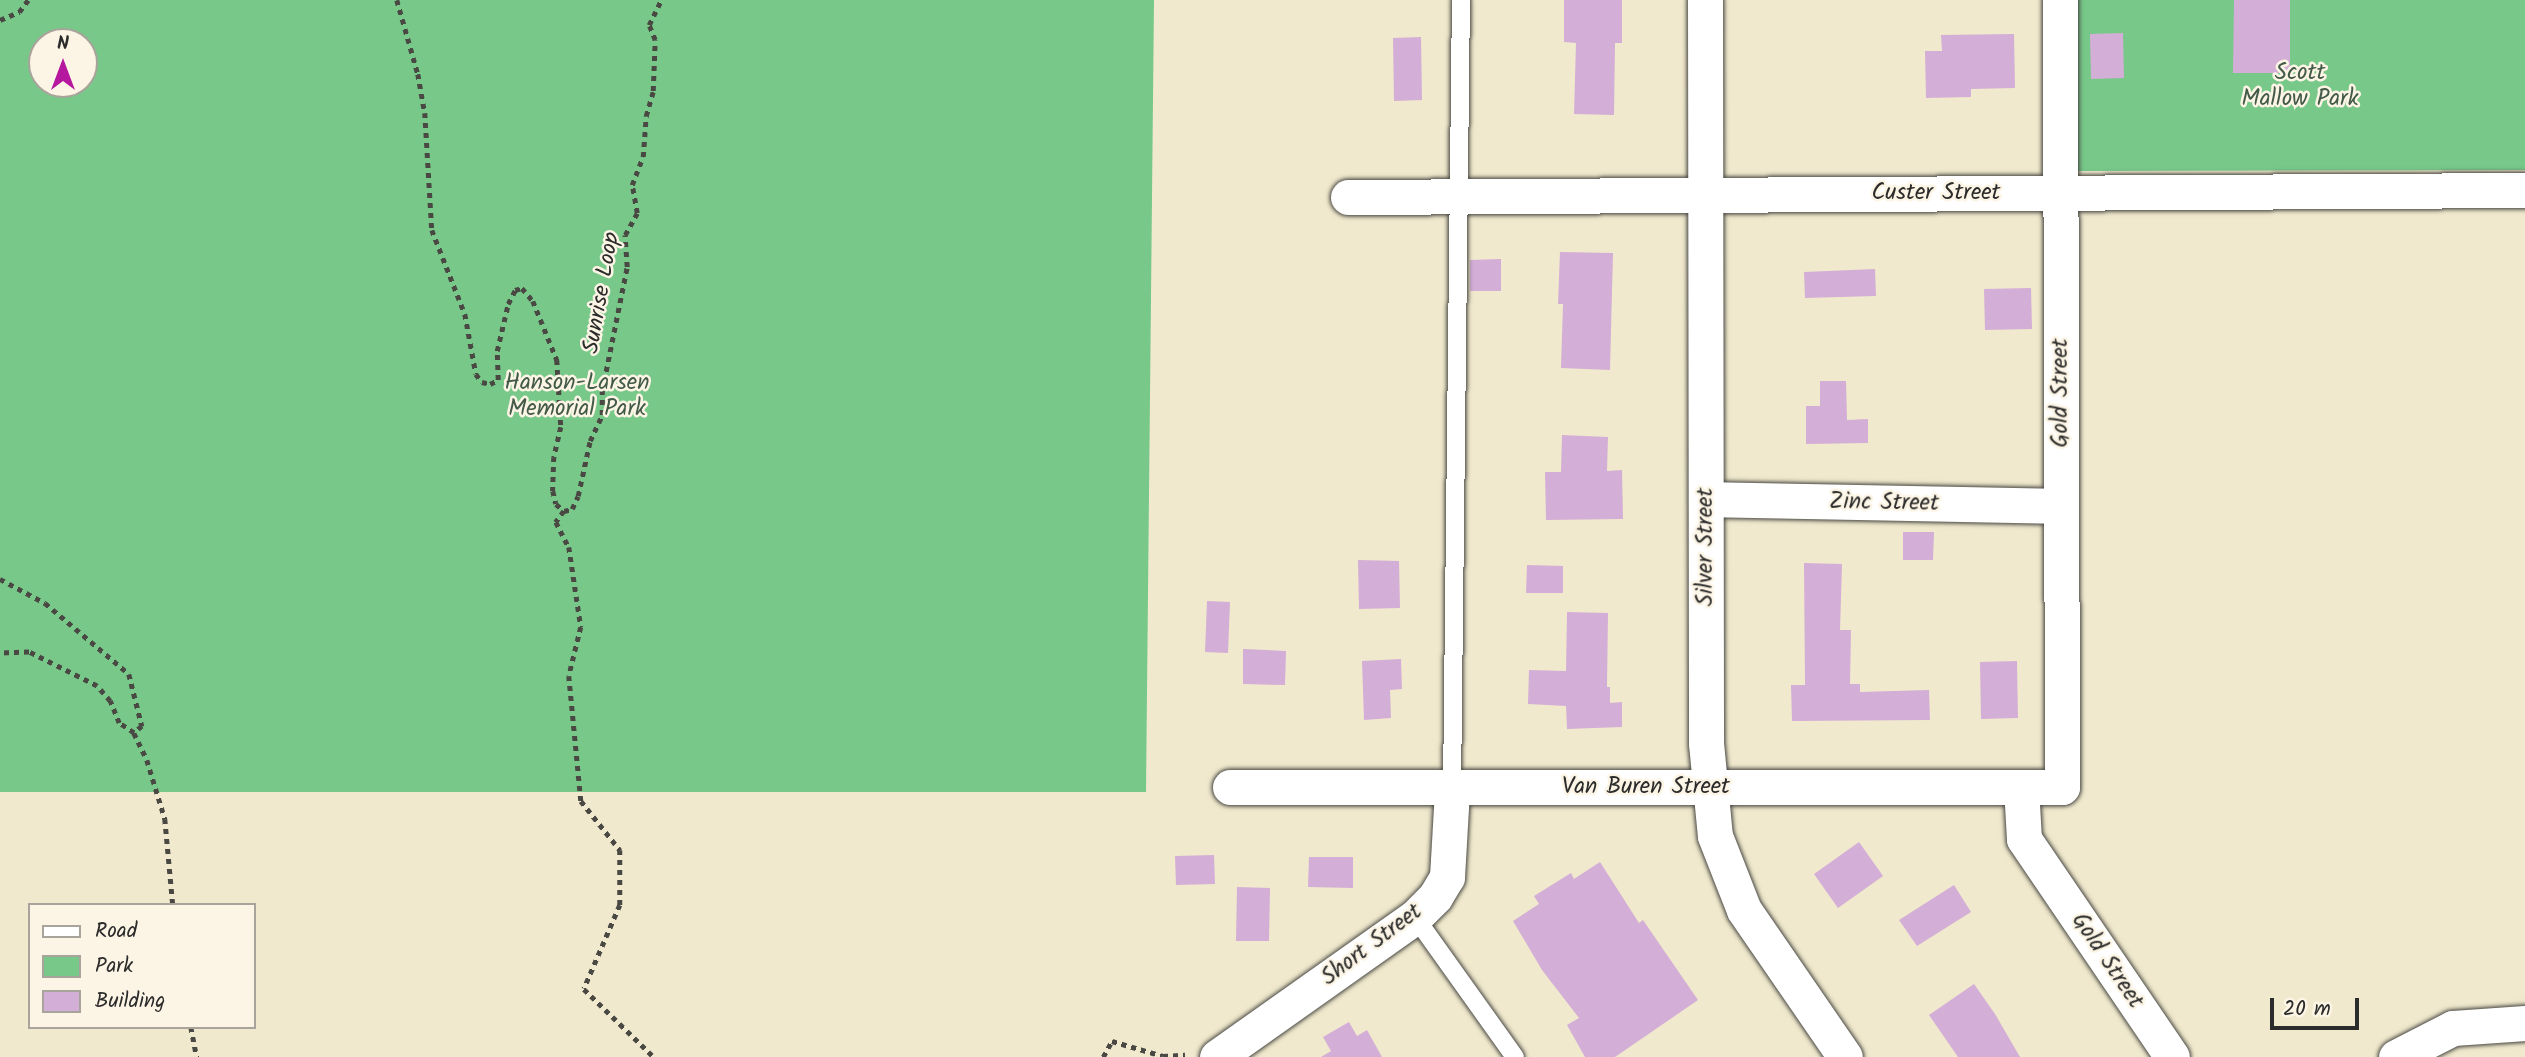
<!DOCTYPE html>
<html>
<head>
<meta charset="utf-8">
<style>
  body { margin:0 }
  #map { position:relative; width:2525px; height:1057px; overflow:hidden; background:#f0e9cd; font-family:Kalam,sans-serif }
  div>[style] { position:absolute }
  .green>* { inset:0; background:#77c889 }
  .building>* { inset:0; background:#d3aed6 }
  .path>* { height:4.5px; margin-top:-2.25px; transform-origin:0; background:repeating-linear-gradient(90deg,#494843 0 5px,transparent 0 10px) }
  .roads { filter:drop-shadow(0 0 2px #494843) drop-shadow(0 0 2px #494843) }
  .lane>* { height:18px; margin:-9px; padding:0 9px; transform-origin:9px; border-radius:9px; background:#fff }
  .street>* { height:35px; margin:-17.5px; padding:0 17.5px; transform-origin:17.5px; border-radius:17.5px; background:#fff }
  span { translate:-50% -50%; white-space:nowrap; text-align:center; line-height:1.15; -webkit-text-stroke:5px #fcf5e5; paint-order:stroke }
  .park-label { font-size:23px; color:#425a47 }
  .street-label { font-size:23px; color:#2b2b2b }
  .legend { position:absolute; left:28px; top:903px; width:228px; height:126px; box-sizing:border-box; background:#fcf5e5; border:2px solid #a8a49b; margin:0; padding:9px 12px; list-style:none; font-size:21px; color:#2b2b2b }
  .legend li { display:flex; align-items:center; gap:14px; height:35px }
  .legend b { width:35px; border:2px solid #a8a49b }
  .north { position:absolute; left:28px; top:28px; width:70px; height:70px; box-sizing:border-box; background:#fcf5e5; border:2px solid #a8a49b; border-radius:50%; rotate:0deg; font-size:19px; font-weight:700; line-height:28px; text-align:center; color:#2b2b2b }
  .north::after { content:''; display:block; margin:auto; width:24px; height:32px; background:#b5179e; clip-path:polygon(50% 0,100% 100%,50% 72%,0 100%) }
  .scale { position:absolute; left:2270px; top:998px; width:89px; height:32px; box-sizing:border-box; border:4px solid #2b2b2b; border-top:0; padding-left:9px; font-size:21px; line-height:24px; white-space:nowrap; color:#2b2b2b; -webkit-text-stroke:5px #fcf5e5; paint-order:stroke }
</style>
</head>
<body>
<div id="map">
  <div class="green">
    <div style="clip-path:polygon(evenodd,0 0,1154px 0,1146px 792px,0 792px,0 0,84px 42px,84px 84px,42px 84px,42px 42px,84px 42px)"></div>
    <div style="clip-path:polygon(2074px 0,2525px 0,2525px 170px,2075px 171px)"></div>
  </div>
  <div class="building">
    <div style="clip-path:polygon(1564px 0,1622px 0,1622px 43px,1615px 43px,1614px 115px,1574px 114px,1576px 43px,1564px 42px)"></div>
    <div style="clip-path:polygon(2234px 0,2290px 0,2290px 73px,2233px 73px)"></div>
    <div style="clip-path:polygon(2123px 33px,2124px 78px,2091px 79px,2090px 34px)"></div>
    <div style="clip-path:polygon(2014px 34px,2015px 88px,1971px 89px,1971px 97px,1926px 98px,1925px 51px,1942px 51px,1941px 35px)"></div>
    <div style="clip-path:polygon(1421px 37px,1422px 100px,1394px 101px,1393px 38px)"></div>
    <div style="clip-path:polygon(1560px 252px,1613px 253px,1610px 370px,1561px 368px,1563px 304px,1558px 304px)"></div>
    <div style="clip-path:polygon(1501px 259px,1501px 291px,1470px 291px,1470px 260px)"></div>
    <div style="clip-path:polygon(1875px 269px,1876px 296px,1805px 298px,1804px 272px)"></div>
    <div style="clip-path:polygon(2031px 288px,2032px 329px,1985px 330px,1984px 289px)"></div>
    <div style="clip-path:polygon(1820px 381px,1846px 381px,1847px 420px,1868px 419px,1868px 443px,1806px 444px,1806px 406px,1820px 406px)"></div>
    <div style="clip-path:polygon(1562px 435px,1608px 437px,1607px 471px,1622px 470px,1623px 519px,1546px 520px,1545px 472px,1561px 472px)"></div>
    <div style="clip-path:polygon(1903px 532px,1934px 532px,1933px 560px,1903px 560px)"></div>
    <div style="clip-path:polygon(1358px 560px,1399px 561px,1400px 608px,1359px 609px)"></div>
    <div style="clip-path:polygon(1804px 563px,1842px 564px,1840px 630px,1851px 630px,1850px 684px,1860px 684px,1860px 692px,1929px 690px,1930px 720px,1792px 721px,1791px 685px,1805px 685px)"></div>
    <div style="clip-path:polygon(1527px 565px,1563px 566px,1563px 593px,1526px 593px)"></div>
    <div style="clip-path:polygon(1207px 601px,1230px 602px,1228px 653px,1205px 652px)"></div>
    <div style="clip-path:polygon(1567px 612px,1608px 613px,1607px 687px,1610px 687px,1610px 703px,1622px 702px,1622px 727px,1567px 729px,1566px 706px,1528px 704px,1529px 670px,1566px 671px)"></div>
    <div style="clip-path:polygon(1243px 649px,1286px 651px,1285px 685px,1243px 684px)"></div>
    <div style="clip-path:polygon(1401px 659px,1402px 689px,1390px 690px,1391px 718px,1364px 720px,1362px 661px)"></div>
    <div style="clip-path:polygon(2017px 661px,2018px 718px,1981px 719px,1980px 662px)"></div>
    <div style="clip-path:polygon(1859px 842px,1883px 876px,1838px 908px,1814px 874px)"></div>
    <div style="clip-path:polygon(1214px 855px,1215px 884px,1176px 885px,1175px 856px)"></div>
    <div style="clip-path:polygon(1309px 857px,1353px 857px,1353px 888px,1308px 887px)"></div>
    <div style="clip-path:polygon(1600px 862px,1639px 923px,1643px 920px,1698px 1000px,1615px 1057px,1585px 1057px,1567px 1025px,1579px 1018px,1542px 970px,1513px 921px,1539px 904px,1534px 896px,1571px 873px,1574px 879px)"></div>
    <div style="clip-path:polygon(1954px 885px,1971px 912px,1917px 946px,1899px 920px)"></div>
    <div style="clip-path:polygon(1237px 887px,1270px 888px,1269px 941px,1236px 941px)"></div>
    <div style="clip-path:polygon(1974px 984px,1995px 1014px,2020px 1057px,1958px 1057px,1929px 1015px)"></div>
    <div style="clip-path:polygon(1349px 1022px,1357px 1036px,1367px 1030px,1382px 1057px,1321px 1057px,1331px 1051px,1323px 1037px)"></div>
  </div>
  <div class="path">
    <div style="left:397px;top:0;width:77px;rotate:74.2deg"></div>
    <div style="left:418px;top:74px;width:40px;rotate:80deg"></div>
    <div style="left:425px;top:113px;width:117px;rotate:86.6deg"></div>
    <div style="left:432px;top:230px;width:90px;rotate:68.6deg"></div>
    <div style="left:465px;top:314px;width:61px;rotate:79.6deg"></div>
    <div style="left:476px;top:374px;width:10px;rotate:53deg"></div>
    <div style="left:482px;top:382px;width:8px;rotate:14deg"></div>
    <div style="left:490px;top:384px;width:9px;rotate:-27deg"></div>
    <div style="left:498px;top:380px;width:29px;rotate:-92deg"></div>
    <div style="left:497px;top:351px;width:48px;rotate:-76.8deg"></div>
    <div style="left:508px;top:304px;width:16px;rotate:-63deg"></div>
    <div style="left:515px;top:290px;width:7px;rotate:-16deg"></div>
    <div style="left:522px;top:288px;width:17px;rotate:50deg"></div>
    <div style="left:533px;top:301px;width:64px;rotate:67.9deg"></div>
    <div style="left:557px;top:360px;width:67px;rotate:86.6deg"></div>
    <div style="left:561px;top:427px;width:31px;rotate:103deg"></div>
    <div style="left:554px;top:457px;width:34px;rotate:92deg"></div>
    <div style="left:553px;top:491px;width:13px;rotate:77deg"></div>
    <div style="left:556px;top:504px;width:11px;rotate:41deg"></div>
    <div style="left:564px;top:511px;width:8px;rotate:-14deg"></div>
    <div style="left:572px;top:509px;width:14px;rotate:-65deg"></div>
    <div style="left:578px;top:496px;width:56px;rotate:-77.7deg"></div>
    <div style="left:590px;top:441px;width:29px;rotate:-65deg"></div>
    <div style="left:602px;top:415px;width:24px;rotate:-90deg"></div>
    <div style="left:602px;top:391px;width:126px;rotate:-78.6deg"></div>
    <div style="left:627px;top:267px;width:32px;rotate:-94deg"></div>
    <div style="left:625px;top:235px;width:25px;rotate:-61deg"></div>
    <div style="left:637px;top:213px;width:28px;rotate:-100deg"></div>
    <div style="left:632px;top:185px;width:30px;rotate:-69deg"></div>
    <div style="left:643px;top:157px;width:41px;rotate:-85.8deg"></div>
    <div style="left:646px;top:116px;width:26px;rotate:-74deg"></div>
    <div style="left:653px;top:91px;width:51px;rotate:-87.8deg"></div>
    <div style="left:655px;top:40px;width:16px;rotate:-112deg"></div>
    <div style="left:649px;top:25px;width:28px;rotate:-64deg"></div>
    <div style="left:0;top:20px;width:21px;rotate:-23deg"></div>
    <div style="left:19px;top:12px;width:15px;rotate:-53deg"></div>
    <div style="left:564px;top:511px;width:14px;rotate:126deg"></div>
    <div style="left:556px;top:522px;width:28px;rotate:63deg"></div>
    <div style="left:569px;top:547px;width:81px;rotate:81.5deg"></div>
    <div style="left:581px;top:627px;width:50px;rotate:103.8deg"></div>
    <div style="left:569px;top:676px;width:126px;rotate:84.5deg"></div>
    <div style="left:581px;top:801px;width:63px;rotate:51.5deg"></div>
    <div style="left:620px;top:850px;width:55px;rotate:90deg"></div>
    <div style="left:620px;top:905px;width:91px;rotate:113.2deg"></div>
    <div style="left:584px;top:989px;width:98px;rotate:44.2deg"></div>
    <div style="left:0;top:579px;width:51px;rotate:28.1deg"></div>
    <div style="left:45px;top:603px;width:110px;rotate:40.2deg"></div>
    <div style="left:129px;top:674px;width:54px;rotate:76deg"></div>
    <div style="left:142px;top:726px;width:11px;rotate:139deg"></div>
    <div style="left:134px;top:733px;width:18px;rotate:-146deg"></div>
    <div style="left:119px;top:723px;width:24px;rotate:-112deg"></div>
    <div style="left:110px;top:701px;width:20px;rotate:-131deg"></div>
    <div style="left:97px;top:686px;width:76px;rotate:-153.4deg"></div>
    <div style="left:29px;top:652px;width:29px;rotate:178deg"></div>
    <div style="left:134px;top:733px;width:30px;rotate:64deg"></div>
    <div style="left:147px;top:760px;width:62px;rotate:73deg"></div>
    <div style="left:165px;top:819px;width:86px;rotate:84.7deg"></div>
    <div style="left:191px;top:1027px;width:31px;rotate:79deg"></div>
    <div style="left:1103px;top:1057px;width:18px;rotate:-61deg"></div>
    <div style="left:1112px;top:1041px;width:53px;rotate:16.4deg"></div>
    <div style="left:1163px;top:1056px;width:22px;rotate:-3deg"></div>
  </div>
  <div class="roads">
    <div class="lane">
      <div style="left:1452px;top:789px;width:789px;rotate:-89.35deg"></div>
      <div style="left:1415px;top:917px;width:172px;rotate:54.5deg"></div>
    </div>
    <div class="street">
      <div style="left:1705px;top:0;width:743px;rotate:89.92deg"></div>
      <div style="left:1706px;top:743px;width:93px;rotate:84.5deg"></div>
      <div style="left:1715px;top:836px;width:79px;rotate:68.6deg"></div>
      <div style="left:1744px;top:910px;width:178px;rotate:55.5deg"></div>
      <div style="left:1348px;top:197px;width:1177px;rotate:-0.34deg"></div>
      <div style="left:1706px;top:499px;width:355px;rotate:1.1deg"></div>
      <div style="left:1230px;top:787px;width:832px"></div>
      <div style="left:2062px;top:787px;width:787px;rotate:-90.15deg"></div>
      <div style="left:2021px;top:787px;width:52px;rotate:86.7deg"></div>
      <div style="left:2024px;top:839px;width:263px;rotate:55.8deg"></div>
      <div style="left:1217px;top:1057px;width:242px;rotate:-35.3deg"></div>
      <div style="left:1415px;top:917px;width:28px;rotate:-45deg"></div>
      <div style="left:1435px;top:897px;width:23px;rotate:-59deg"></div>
      <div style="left:1447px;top:877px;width:88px;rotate:-86.7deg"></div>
      <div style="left:2396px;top:1057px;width:64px;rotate:-27deg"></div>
      <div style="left:2453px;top:1028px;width:72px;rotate:-4deg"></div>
    </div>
  </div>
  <div class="park-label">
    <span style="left:2300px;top:86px">Scott<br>Mallow Park</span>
    <span style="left:577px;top:396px">Hanson-Larsen<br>Memorial Park</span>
  </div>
  <div class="street-label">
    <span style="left:1936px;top:193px">Custer Street</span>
    <span style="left:602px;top:293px;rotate:-80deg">Sunrise Loop</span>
    <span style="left:2061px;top:393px;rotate:-90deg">Gold Street</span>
    <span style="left:1884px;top:503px;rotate:1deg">Zinc Street</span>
    <span style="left:1706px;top:547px;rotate:-90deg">Silver Street</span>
    <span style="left:1646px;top:787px">Van Buren Street</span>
    <span style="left:1372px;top:945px;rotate:-37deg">Short Street</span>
    <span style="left:2107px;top:961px;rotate:56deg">Gold Street</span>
  </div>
  <ul class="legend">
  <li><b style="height:9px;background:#fff"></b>Road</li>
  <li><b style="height:19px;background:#77c889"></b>Park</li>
  <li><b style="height:19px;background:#d3aed6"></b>Building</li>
  </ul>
  <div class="north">N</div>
  <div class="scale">20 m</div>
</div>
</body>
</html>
